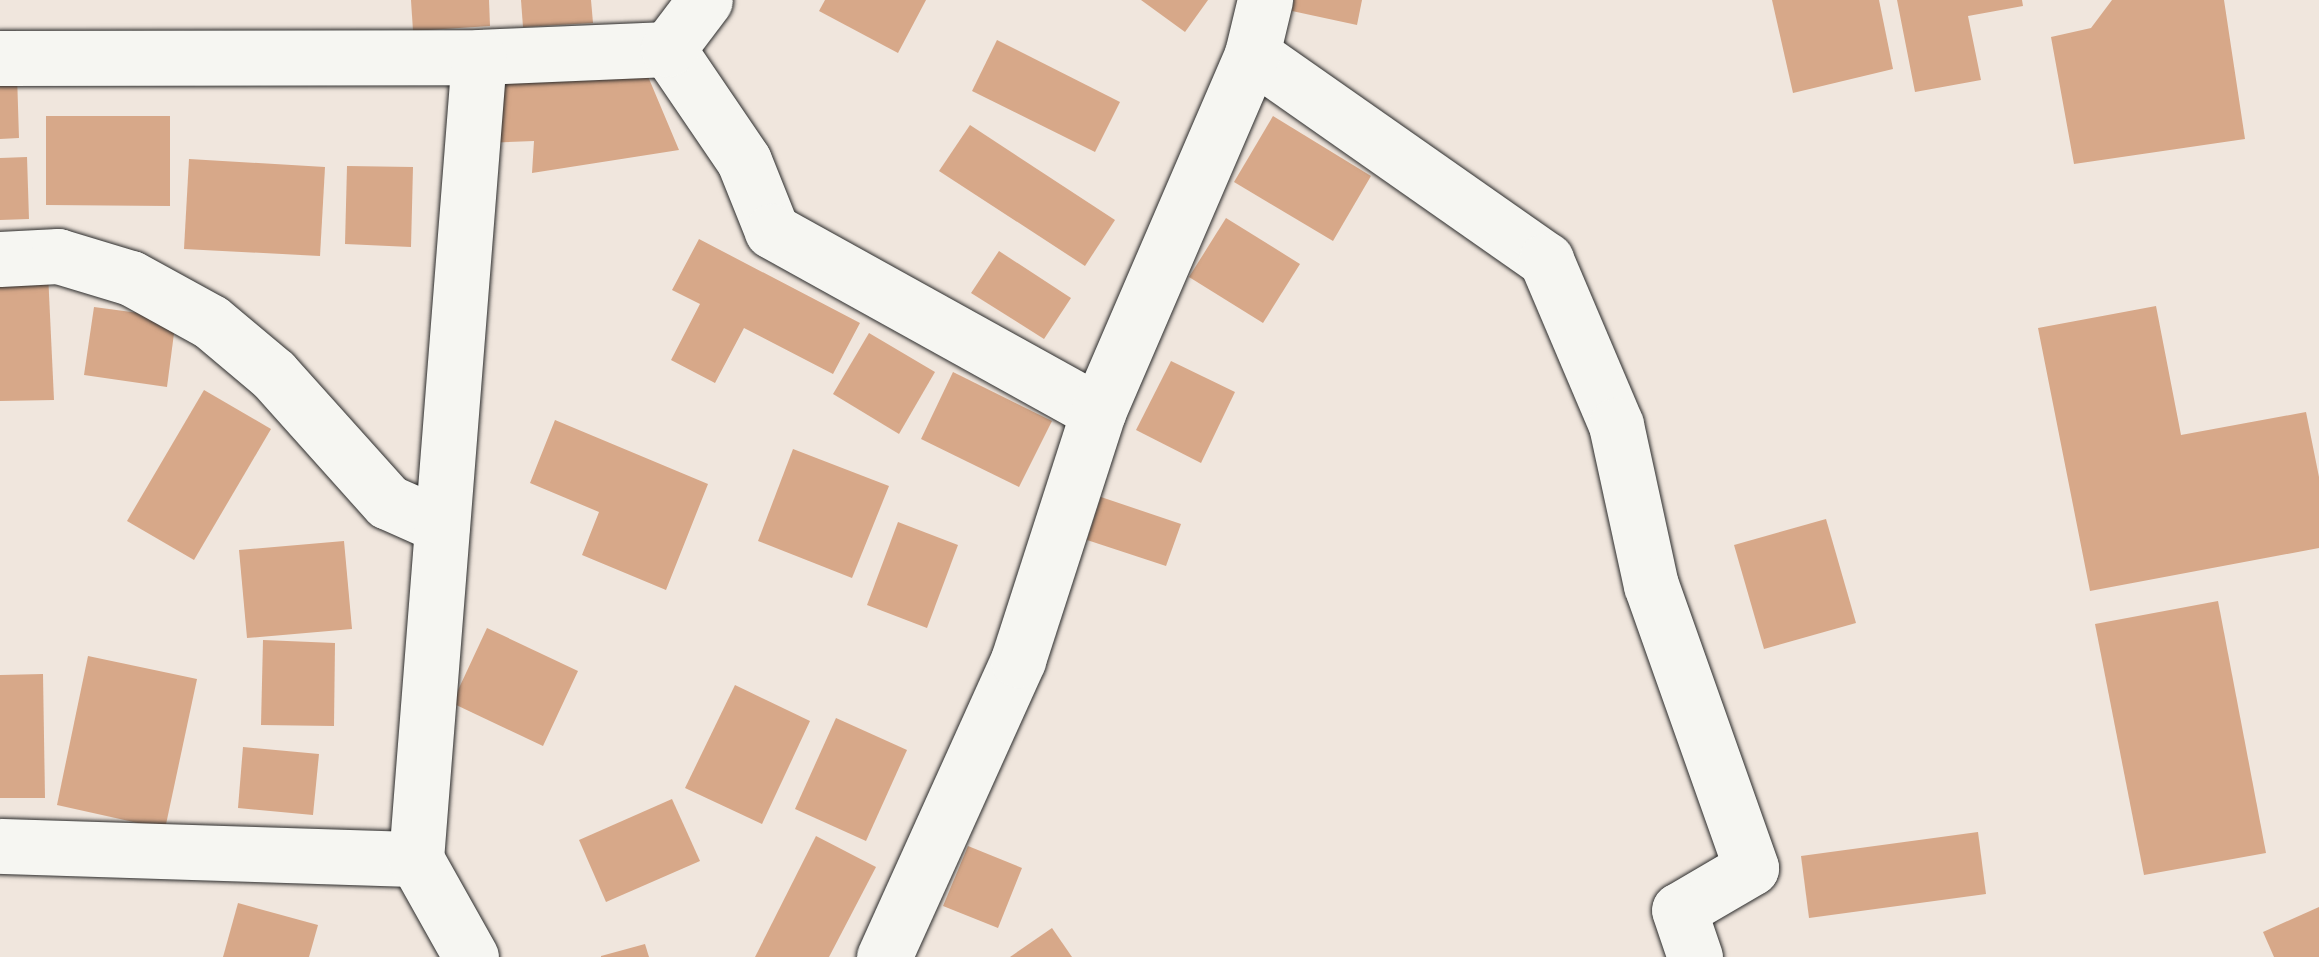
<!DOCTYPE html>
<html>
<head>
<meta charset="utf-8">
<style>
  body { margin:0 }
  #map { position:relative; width:2319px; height:957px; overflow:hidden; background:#f0e6dd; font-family:Mali,sans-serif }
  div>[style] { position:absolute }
  .building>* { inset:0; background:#d7a889 }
  .roads { filter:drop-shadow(0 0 2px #2b2b2b) drop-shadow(0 0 2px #2b2b2b) }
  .street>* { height:55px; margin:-27.5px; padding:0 27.5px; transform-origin:27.5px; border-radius:27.5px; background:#f6f6f2 }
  span { translate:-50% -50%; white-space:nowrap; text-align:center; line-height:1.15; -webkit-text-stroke:9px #f6f6f2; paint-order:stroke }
</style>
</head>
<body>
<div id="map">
  <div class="building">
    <div style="clip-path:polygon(411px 0,489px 0,490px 26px,413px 31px)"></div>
    <div style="clip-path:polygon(521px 0,591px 0,593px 23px,523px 27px)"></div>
    <div style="clip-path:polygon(825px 0,926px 0,898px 53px,819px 11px)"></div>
    <div style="clip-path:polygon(1141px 0,1208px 0,1185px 32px)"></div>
    <div style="clip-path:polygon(1294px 0,1362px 0,1357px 25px,1292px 11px)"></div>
    <div style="clip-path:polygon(1772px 0,1879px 0,1893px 69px,1793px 93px)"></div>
    <div style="clip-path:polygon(1897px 0,2022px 0,2023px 6px,1968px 16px,1981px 80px,1915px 92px)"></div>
    <div style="clip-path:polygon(2112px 0,2224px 0,2245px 139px,2074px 164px,2051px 37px,2091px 28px)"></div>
    <div style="clip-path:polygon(997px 40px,1120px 102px,1095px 152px,972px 91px)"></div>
    <div style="clip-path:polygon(647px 74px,679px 150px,532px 173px,534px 141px,482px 143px,490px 85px,508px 77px)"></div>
    <div style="clip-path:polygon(17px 75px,19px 138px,0 139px,0 76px)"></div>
    <div style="clip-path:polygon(46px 116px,170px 116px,170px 206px,46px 205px)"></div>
    <div style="clip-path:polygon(1273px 116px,1371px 176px,1333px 241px,1234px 182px)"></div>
    <div style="clip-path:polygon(970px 125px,1115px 220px,1085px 266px,939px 171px)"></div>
    <div style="clip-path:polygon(27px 157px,29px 219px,0 220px,0 158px)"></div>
    <div style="clip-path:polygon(189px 159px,325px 167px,320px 256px,184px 249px)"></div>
    <div style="clip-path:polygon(347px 166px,413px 167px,411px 247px,345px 244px)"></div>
    <div style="clip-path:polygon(1226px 218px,1300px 264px,1263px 323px,1189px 277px)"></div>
    <div style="clip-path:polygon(699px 239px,860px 323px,833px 374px,744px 328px,715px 383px,671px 360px,700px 304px,672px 290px)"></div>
    <div style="clip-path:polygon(999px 251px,1071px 298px,1044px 339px,971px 293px)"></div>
    <div style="clip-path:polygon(48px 273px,54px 400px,0 401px,0 275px)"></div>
    <div style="clip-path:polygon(2156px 306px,2181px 435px,2306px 412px,2319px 477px,2319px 548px,2090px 591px,2038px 328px)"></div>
    <div style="clip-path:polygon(94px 307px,176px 318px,167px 387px,84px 375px)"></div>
    <div style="clip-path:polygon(869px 333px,935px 372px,899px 434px,833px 394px)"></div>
    <div style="clip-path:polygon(1171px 361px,1235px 392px,1201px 463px,1136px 430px)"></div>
    <div style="clip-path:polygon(953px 372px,1052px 421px,1019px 487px,921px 439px)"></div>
    <div style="clip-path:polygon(204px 390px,271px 429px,194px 560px,127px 521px)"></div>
    <div style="clip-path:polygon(555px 420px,708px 484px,666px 590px,582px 555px,599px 512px,530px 483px)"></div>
    <div style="clip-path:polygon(793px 449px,889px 486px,852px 578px,758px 541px)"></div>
    <div style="clip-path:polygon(1101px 497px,1181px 524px,1166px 566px,1087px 540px)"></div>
    <div style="clip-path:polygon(1826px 519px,1856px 623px,1764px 649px,1734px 545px)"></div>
    <div style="clip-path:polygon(898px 522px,958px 545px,927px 628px,867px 605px)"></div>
    <div style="clip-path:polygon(344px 541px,352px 629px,247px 638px,239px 550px)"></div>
    <div style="clip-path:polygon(2218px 601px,2266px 853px,2144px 875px,2095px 624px)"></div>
    <div style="clip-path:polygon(487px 628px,578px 671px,543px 746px,452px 703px)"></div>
    <div style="clip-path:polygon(263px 640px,335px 643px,334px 726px,261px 725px)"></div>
    <div style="clip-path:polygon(88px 656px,197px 679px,165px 829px,57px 805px)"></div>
    <div style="clip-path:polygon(43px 674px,45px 798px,0 798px,0 675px)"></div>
    <div style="clip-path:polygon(735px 685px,810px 721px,762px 824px,685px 788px)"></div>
    <div style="clip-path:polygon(836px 718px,907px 750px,866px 841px,795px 809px)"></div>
    <div style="clip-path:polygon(243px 747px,319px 754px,313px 815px,238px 808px)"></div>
    <div style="clip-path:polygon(672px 799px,700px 861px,606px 902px,579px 840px)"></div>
    <div style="clip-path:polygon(1978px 832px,1986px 894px,1809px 918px,1801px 856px)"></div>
    <div style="clip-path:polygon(816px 836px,876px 867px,829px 957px,755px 957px)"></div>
    <div style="clip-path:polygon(968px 846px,1022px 868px,998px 928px,943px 906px)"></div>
    <div style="clip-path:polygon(238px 903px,318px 925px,309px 957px,223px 957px)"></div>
    <div style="clip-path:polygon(2319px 907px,2319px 957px,2274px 957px,2263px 932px)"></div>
    <div style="clip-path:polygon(1052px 928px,1072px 957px,1010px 957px)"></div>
    <div style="clip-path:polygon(645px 944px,649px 957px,601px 957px,601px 956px)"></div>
  </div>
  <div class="roads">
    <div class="street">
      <div style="left:668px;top:49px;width:135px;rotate:55.8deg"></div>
      <div style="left:744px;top:161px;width:75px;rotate:68.2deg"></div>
      <div style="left:772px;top:231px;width:373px;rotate:29deg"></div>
      <div style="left:1252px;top:54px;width:359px;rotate:35deg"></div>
      <div style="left:1546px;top:260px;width:179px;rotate:67deg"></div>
      <div style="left:1616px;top:425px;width:164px;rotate:77.7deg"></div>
      <div style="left:1651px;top:585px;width:300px;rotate:70.5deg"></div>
      <div style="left:1751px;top:868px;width:83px;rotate:149.7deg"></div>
      <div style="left:1679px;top:910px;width:50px;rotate:71.2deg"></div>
      <div style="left:0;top:58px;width:479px;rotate:-0.1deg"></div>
      <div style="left:479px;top:57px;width:189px;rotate:-2.4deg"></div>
      <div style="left:668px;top:49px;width:61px;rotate:-52.9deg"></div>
      <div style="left:0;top:259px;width:58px;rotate:-3deg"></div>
      <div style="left:58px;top:256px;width:76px;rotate:16.8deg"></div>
      <div style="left:131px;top:278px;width:91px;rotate:28.8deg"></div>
      <div style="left:211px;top:322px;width:81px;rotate:40deg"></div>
      <div style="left:273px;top:374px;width:172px;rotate:48.1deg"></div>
      <div style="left:388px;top:502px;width:59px;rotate:24deg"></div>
      <div style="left:0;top:846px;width:416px;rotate:1.8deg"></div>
      <div style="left:471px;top:957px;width:112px;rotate:-119.3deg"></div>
      <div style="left:416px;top:859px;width:804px;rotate:-85.51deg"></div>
      <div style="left:884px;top:957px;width:326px;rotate:-65.7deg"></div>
      <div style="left:1018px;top:660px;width:261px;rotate:-72.1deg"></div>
      <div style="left:1098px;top:412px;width:390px;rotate:-66.7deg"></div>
      <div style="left:1252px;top:54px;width:56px;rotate:-76.5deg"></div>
    </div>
  </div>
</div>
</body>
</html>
